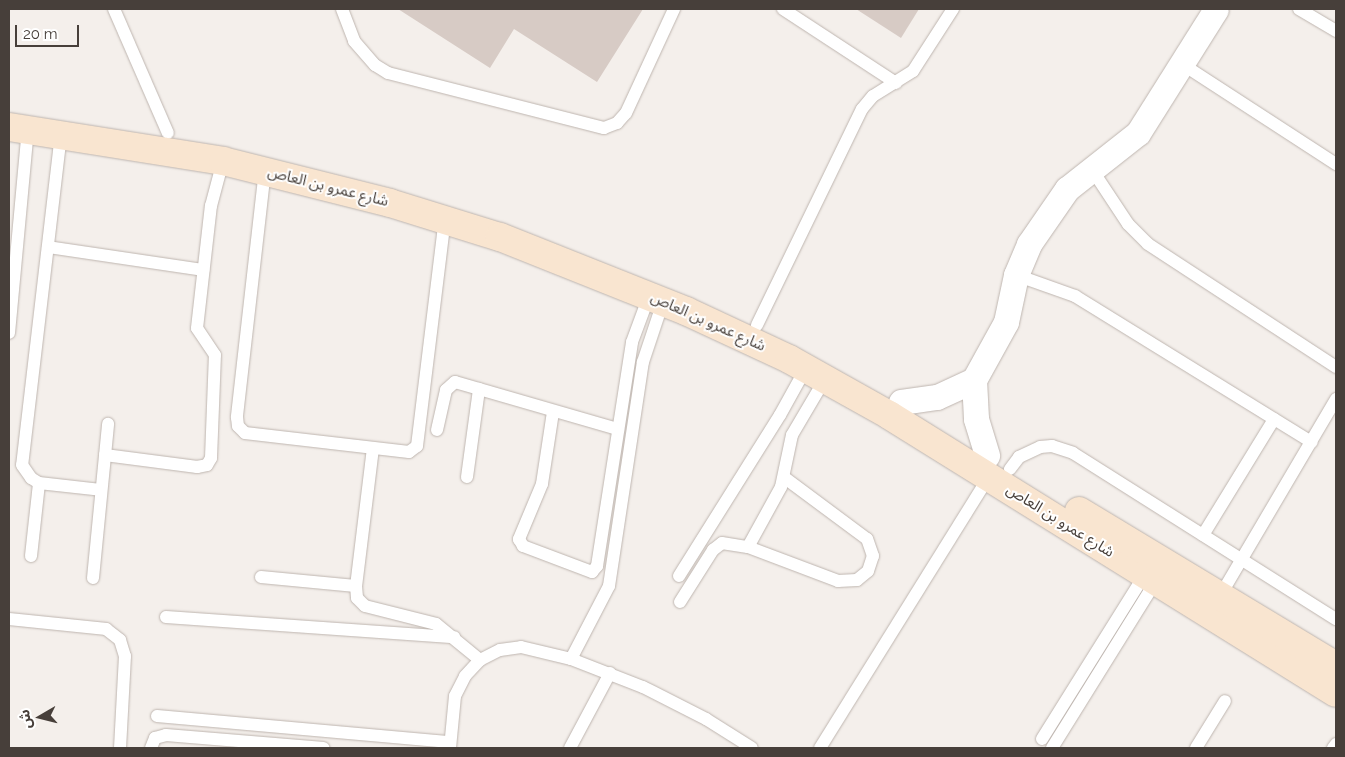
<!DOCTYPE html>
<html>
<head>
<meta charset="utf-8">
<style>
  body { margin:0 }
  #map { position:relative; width:1345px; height:757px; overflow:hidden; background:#f4efeb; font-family:Raleway,"Noto Sans Arabic",sans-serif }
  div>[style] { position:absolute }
  .building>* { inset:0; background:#d7cbc5 }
  .roads { filter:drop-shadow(0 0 1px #beb5af) drop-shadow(0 0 1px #beb5af) }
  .lane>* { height:12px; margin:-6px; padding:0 6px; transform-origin:6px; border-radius:6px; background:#fff }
  .street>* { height:25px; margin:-12.5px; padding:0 12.5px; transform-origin:12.5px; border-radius:12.5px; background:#fff }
  .secondary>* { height:28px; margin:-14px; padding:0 14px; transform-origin:14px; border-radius:14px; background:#f9e5d0 }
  span { translate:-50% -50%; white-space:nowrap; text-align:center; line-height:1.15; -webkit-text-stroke:4px #fff; paint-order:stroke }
  .street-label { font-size:15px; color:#473f3a }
  .frame { position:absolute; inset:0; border:10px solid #473f3a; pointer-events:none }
  .north { position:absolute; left:15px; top:692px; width:50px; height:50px; -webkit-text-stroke:4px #fff; paint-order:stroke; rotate:262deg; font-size:14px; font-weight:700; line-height:20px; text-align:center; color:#473f3a }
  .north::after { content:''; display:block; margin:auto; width:18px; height:22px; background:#473f3a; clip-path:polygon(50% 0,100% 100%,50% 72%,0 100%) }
  .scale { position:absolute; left:15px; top:25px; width:64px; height:22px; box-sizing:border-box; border:2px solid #473f3a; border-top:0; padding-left:6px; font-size:15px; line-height:18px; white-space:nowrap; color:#473f3a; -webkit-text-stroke:4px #fff; paint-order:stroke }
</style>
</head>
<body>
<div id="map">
  <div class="building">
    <div style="clip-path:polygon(398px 9px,643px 9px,597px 82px,514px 29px,490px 68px)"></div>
    <div style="clip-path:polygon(856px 9px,919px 9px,901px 38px)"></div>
  </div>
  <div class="roads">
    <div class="lane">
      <div style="left:114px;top:9px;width:135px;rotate:66.5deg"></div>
      <div style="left:342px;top:9px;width:34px;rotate:69deg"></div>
      <div style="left:354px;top:41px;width:32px;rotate:49deg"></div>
      <div style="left:375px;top:65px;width:15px;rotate:32deg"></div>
      <div style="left:388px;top:73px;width:223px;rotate:14.3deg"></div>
      <div style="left:604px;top:128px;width:14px;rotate:-21deg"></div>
      <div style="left:617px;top:123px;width:13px;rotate:-48deg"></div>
      <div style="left:626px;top:113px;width:115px;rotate:-65.2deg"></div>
      <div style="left:783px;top:9px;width:135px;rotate:33.2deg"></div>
      <div style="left:1299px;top:9px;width:43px;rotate:30.7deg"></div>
      <div style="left:1182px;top:64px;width:184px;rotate:33deg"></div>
      <div style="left:61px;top:134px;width:333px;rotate:96.7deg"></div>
      <div style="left:22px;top:465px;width:16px;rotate:55deg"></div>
      <div style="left:31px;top:478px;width:9px;rotate:32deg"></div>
      <div style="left:39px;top:483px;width:62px;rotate:6.4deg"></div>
      <div style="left:1091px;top:168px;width:67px;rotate:56.5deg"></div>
      <div style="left:1128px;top:224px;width:28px;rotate:45deg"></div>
      <div style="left:1148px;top:244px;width:225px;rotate:33.2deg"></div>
      <div style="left:265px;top:170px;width:249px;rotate:96.5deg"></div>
      <div style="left:237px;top:417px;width:9px;rotate:84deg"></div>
      <div style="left:238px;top:426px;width:10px;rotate:45deg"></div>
      <div style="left:245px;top:433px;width:165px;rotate:6.6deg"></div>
      <div style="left:409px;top:452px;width:10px;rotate:-37deg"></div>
      <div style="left:417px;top:446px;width:229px;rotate:-83deg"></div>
      <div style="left:48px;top:247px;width:157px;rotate:8.4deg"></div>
      <div style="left:1016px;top:275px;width:63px;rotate:19.6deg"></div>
      <div style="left:1075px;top:296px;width:278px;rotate:31.7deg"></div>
      <div style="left:757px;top:325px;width:240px;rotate:-64.1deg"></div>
      <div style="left:862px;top:109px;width:17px;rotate:-50deg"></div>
      <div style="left:873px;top:96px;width:47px;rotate:-32deg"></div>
      <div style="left:913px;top:71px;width:74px;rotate:-57.2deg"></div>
      <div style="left:9px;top:333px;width:205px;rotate:-84.7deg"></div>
      <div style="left:553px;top:412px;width:73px;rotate:98.7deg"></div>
      <div style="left:542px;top:484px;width:60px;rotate:112.7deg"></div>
      <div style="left:519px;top:539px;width:8px;rotate:60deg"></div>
      <div style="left:523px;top:546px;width:74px;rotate:20.6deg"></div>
      <div style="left:592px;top:572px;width:8px;rotate:-50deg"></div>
      <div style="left:597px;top:566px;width:227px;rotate:-81.1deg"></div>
      <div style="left:632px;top:342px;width:49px;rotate:-69.7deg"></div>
      <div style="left:437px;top:430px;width:41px;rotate:-77.3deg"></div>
      <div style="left:446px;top:390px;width:12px;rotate:-42deg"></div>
      <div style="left:455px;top:382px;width:170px;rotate:16.1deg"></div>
      <div style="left:373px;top:448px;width:139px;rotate:97deg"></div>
      <div style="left:356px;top:586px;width:12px;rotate:85deg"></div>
      <div style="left:357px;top:598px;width:11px;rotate:45deg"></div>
      <div style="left:365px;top:606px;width:73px;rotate:14.2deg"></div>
      <div style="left:436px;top:624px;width:57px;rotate:39.3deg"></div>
      <div style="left:105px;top:455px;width:93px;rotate:7.4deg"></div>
      <div style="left:197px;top:467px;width:10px;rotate:-11deg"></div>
      <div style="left:207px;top:465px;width:8px;rotate:-60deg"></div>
      <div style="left:211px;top:458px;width:103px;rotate:-87.8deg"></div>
      <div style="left:215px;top:355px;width:32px;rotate:-124deg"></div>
      <div style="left:197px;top:328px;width:123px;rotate:-83.5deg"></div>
      <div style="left:211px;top:206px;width:47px;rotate:-75.1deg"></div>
      <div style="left:1010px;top:469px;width:15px;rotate:-53deg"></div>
      <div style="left:1019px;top:457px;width:23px;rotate:-25deg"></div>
      <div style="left:1040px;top:447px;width:12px;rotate:-5deg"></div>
      <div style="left:1052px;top:446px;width:22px;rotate:18deg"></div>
      <div style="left:1073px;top:453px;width:311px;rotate:32.3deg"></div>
      <div style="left:467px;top:477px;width:89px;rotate:-82.2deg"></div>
      <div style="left:1203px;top:535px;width:136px;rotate:-58.5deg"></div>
      <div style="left:748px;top:547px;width:68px;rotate:-61.2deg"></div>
      <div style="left:781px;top:487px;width:53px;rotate:-78.1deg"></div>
      <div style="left:792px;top:435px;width:65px;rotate:-59.5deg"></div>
      <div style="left:31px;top:556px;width:73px;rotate:-83.7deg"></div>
      <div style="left:679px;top:576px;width:190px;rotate:-57.9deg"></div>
      <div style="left:780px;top:415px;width:54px;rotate:-61deg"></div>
      <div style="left:261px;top:577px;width:95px;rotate:5.4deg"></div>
      <div style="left:93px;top:578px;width:155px;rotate:-84.4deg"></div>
      <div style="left:1220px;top:596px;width:229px;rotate:-59.5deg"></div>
      <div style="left:680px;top:602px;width:62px;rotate:-57.6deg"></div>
      <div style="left:713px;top:550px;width:11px;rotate:-38deg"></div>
      <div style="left:722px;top:543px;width:26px;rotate:9deg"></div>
      <div style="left:748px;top:547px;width:96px;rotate:20.7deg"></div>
      <div style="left:838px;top:581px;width:19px;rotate:-3deg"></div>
      <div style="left:857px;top:580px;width:14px;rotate:-39deg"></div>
      <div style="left:868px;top:571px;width:16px;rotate:-72deg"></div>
      <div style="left:873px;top:556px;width:18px;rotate:-109deg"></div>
      <div style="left:867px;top:539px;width:102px;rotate:-143.4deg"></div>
      <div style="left:166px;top:617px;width:289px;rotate:4deg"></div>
      <div style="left:9px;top:619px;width:98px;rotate:5.9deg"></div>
      <div style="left:106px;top:629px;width:18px;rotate:38deg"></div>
      <div style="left:120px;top:640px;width:17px;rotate:73deg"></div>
      <div style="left:125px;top:656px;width:92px;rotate:93.1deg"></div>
      <div style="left:571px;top:659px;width:82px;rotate:-62.5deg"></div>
      <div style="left:609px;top:586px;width:227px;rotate:-81.4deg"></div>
      <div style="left:643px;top:362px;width:63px;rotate:-71.6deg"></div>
      <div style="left:157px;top:716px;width:294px;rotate:5.1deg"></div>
      <div style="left:1042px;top:739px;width:195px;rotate:-58deg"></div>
      <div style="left:151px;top:748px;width:11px;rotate:-68deg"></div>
      <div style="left:155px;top:738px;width:11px;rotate:-15deg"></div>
      <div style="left:166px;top:735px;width:158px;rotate:4.7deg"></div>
      <div style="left:450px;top:748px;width:52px;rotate:-84.5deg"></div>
      <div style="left:455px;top:696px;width:22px;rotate:-63deg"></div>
      <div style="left:465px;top:676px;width:22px;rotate:-47deg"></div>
      <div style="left:480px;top:660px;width:22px;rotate:-27deg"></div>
      <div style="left:500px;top:650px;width:21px;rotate:-8deg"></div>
      <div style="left:521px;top:647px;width:51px;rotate:13.5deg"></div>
      <div style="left:571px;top:659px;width:77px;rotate:21.3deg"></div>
      <div style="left:643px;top:687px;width:71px;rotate:26.9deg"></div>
      <div style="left:706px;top:719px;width:54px;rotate:32.2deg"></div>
      <div style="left:570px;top:748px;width:85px;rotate:-61.9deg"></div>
      <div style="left:820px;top:748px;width:319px;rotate:-58.1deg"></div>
      <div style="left:1052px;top:748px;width:197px;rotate:-58.1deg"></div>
      <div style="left:1196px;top:748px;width:55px;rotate:-58.3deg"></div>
      <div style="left:1333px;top:748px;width:5px;rotate:-53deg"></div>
    </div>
    <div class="street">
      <div style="left:974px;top:380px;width:39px;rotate:87deg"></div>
      <div style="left:976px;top:419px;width:38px;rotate:73deg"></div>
      <div style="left:901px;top:402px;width:36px;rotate:-8deg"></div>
      <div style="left:937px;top:397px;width:41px;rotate:-24.7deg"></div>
      <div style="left:974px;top:380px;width:66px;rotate:-61.1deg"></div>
      <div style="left:1006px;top:322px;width:48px;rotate:-78deg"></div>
      <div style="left:1016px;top:275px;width:34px;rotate:-67deg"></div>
      <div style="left:1029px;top:244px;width:67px;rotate:-55.4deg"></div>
      <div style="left:1067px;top:189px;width:90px;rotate:-38.3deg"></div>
      <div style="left:1138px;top:133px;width:146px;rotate:-57.8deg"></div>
    </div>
    <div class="secondary">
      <div style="left:9px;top:127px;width:217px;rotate:9deg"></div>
      <div style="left:223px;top:161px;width:172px;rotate:14.1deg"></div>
      <div style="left:390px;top:203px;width:115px;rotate:17.2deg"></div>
      <div style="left:500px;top:237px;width:200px;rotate:21.7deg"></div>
      <div style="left:686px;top:311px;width:114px;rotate:25deg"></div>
      <div style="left:789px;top:359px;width:115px;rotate:29.2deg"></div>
      <div style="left:889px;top:415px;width:526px;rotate:31.88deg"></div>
      <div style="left:1079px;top:511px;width:300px;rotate:31.1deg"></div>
    </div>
  </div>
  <div class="street-label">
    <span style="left:328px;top:187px;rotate:14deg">شارع عمرو بن العاص</span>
    <span style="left:708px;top:322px;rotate:24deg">شارع عمرو بن العاص</span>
    <span style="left:1060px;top:521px;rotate:32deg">شارع عمرو بن العاص</span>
  </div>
  <div class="frame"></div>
  <div class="north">ش</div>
  <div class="scale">20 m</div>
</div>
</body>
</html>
